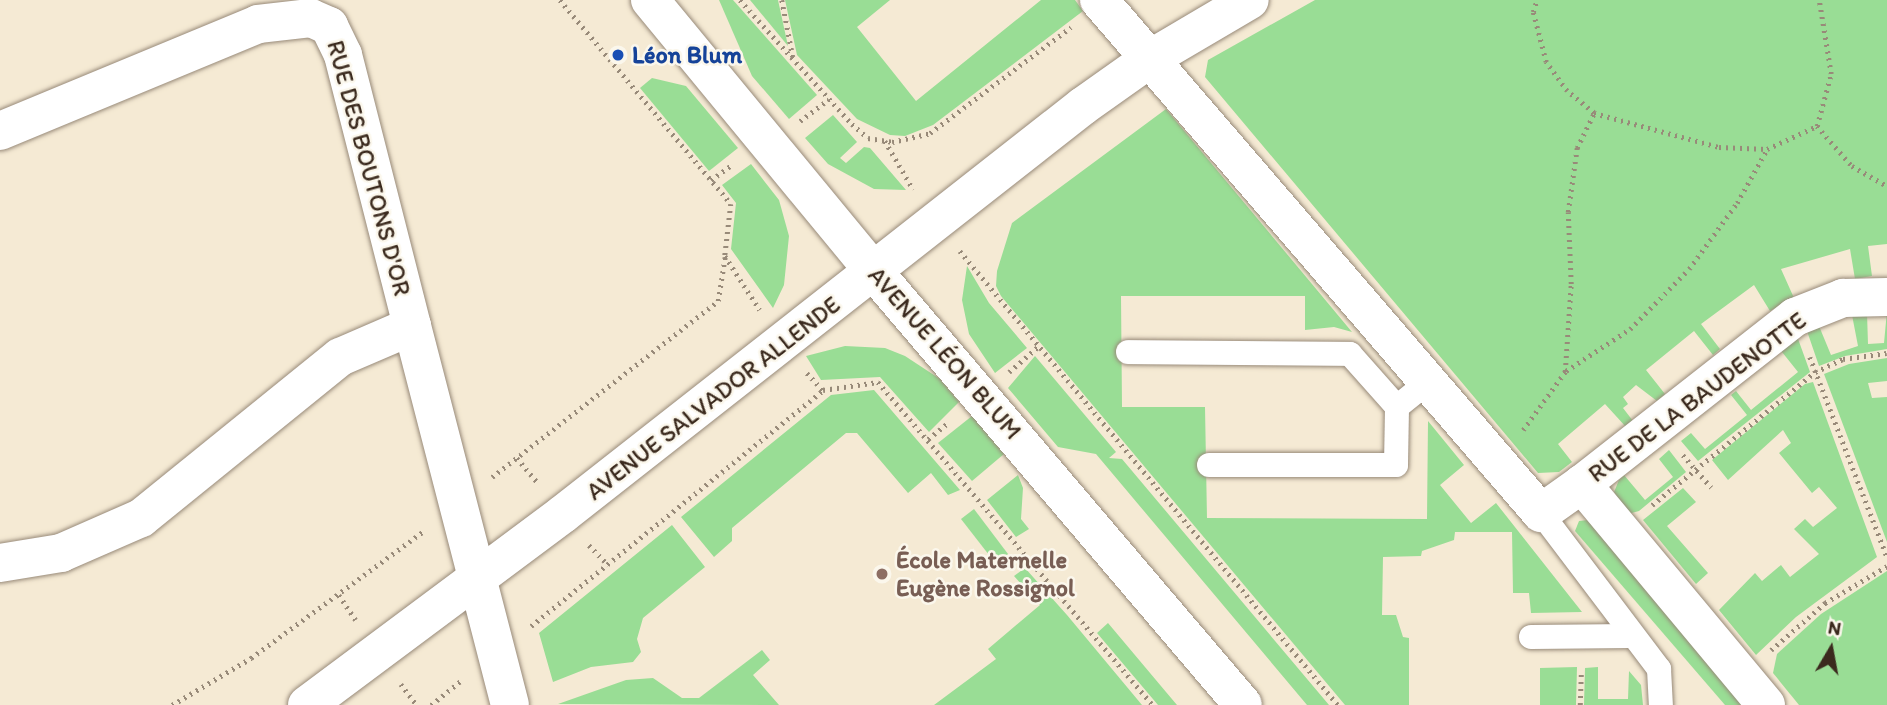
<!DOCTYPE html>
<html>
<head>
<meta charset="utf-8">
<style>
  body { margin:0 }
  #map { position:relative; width:1887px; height:705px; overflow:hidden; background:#f5ead4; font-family:Itim,sans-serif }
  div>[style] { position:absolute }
  .green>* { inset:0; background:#99dd95 }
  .path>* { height:4.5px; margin-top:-2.25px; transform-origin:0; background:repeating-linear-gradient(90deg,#988a79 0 2px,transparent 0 7px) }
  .roads { filter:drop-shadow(0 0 2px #988a79) drop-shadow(0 0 2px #988a79) }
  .lane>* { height:24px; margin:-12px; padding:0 12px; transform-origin:12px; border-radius:12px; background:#fff }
  .street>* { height:38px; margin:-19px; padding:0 19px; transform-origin:19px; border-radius:19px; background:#fff }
  .secondary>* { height:38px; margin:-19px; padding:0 19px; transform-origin:19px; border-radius:19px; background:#fff }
  .dots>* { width:19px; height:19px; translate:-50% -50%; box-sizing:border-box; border:4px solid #fbf7ec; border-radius:50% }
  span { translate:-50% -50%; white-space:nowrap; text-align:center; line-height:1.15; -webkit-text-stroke:5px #fbf7ec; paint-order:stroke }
  .transit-label { font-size:24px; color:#164399; font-weight:700 }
  .left { translate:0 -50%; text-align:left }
  .street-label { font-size:24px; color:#3b2a1e }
  .education-label { font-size:24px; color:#785e54; font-weight:700 }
  .north { position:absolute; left:1796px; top:614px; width:70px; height:70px; -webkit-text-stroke:5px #fbf7ec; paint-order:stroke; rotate:10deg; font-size:19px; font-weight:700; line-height:28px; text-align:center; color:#3b2a1e }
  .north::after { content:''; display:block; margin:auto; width:24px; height:32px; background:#3b2a1e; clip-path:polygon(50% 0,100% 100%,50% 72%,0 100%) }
</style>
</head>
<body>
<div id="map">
  <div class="green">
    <div style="clip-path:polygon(719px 0,733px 0,817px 95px,789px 119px,752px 76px)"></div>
    <div style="clip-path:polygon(750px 0,778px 0,788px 46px)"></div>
    <div style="clip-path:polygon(785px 0,890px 0,857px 27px,916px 101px,1041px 0,1075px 0,1083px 11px,933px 125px,905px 136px,890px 135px,857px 119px,797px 55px)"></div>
    <div style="clip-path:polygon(1315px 0,1887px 0,1887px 244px,1868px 246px,1872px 276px,1855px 279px,1850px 249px,1781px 269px,1794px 298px,1770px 311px,1754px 285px,1701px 324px,1720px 349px,1713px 355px,1694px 331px,1646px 370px,1665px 394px,1657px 401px,1636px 385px,1623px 397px,1628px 404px,1623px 408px,1633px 421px,1626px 427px,1605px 404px,1558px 444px,1572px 462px,1559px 472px,1538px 473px,1205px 77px,1208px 60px)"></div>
    <div style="clip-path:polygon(652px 78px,686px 86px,738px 148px,709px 171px,640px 88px)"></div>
    <div style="clip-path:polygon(1166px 109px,1352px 332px,1334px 327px,1305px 330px,1305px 296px,1121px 296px,1122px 407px,1205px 407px,1207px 518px,1427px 519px,1428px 421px,1464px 465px,1440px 485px,1471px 523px,1496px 503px,1582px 612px,1531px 613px,1529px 593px,1513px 593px,1512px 532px,1455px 532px,1454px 540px,1422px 551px,1421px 556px,1383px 557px,1382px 615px,1396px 615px,1403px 637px,1409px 638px,1409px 705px,1345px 705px,1001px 296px,996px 286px,997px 271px,1012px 223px)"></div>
    <div style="clip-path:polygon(833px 115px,857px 142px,840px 158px,846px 163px,864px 147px,870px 148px,906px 190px,874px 189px,828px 164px,805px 138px)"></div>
    <div style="clip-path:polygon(751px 164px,779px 200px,789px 236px,784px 285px,773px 308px,731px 249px,736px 203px,722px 185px)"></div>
    <div style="clip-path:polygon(967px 266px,989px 303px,1027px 348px,995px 373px,969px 334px,962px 300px)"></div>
    <div style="clip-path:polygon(1887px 311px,1887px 349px,1845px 356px,1819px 366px,1807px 331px,1819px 326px,1831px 355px,1858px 346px,1852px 315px,1867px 313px,1868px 344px,1884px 343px)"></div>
    <div style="clip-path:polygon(1797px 336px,1810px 372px,1698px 461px,1681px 441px,1691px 433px,1705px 449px,1747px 415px,1731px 395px,1736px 391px,1751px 410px,1798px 372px,1778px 347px)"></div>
    <div style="clip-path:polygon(845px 346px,885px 348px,905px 356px,940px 379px,959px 402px,929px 432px,880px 377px,821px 380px,806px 356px)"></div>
    <div style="clip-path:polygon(1035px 356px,1116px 452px,1109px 458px,1122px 459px,1329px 705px,1307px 705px,1096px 454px,1058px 447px,1008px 388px)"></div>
    <div style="clip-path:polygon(1887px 358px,1887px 381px,1868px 383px,1872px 398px,1887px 397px,1887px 542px,1824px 374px,1849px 364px)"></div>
    <div style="clip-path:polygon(1813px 382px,1877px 557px,1796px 617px,1756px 655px,1719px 610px,1755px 573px,1762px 581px,1781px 565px,1790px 577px,1819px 554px,1794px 529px,1805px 519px,1813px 527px,1837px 508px,1819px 487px,1812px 493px,1779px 453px,1791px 443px,1783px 430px,1728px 480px,1712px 460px,1805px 384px)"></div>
    <div style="clip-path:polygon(874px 390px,960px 490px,948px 495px,931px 473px,908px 493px,857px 433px,846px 433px,732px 528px,732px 541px,714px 557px,681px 517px,831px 395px)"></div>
    <div style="clip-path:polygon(972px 416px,1004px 454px,972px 481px,938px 443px)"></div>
    <div style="clip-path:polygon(1669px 450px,1686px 472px,1639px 511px,1628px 514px,1614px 492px,1619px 480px,1624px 475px,1645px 500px,1673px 477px,1659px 459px)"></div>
    <div style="clip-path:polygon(1018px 475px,1023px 488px,1021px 519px,1029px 529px,1016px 537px,987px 500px)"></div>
    <div style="clip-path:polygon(1683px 488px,1696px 502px,1667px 526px,1708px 573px,1696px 584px,1643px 520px)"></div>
    <div style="clip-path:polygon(974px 509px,1008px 554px,996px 564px,961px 519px)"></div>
    <div style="clip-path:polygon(1588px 520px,1744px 705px,1725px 705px,1575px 531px,1579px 521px)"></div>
    <div style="clip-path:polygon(672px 525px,705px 567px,643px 618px,637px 639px,641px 652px,633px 662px,591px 667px,553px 682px,539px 633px)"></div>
    <div style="clip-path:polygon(1025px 568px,1067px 615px,1142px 705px,934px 705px,996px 659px,988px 649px,1040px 605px,1014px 576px)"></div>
    <div style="clip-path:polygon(1887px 571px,1887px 705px,1799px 705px,1773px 673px,1777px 654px,1821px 614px)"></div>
    <div style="clip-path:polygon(1108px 623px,1166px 692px,1177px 705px,1158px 705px,1097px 633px)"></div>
    <div style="clip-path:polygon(762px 650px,770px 660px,753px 675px,779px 705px,558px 704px,626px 680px,653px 678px,682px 698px,699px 698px)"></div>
    <div style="clip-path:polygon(1577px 667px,1576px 705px,1540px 705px,1540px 668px)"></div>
    <div style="clip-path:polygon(1598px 667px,1598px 699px,1628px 699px,1629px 671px,1641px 685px,1643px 705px,1584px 705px,1585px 668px)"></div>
  </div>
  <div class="path">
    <div style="left:560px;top:0;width:266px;rotate:50deg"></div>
    <div style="left:731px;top:204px;width:52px;rotate:96.6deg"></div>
    <div style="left:725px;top:256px;width:64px;rotate:57.1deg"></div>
    <div style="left:740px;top:0;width:167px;rotate:47.9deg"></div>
    <div style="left:852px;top:124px;width:21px;rotate:41deg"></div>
    <div style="left:868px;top:138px;width:24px;rotate:9deg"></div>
    <div style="left:892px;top:142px;width:39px;rotate:-13deg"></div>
    <div style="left:930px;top:133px;width:176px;rotate:-36.9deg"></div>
    <div style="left:782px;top:0;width:58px;rotate:79.1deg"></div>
    <div style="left:1594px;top:113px;width:130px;rotate:15.2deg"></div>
    <div style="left:1719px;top:147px;width:48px;rotate:2.4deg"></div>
    <div style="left:1767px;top:149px;width:55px;rotate:-24.7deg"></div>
    <div style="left:1817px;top:126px;width:54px;rotate:-74.9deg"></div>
    <div style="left:1831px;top:74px;width:75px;rotate:-99.2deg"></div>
    <div style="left:800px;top:121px;width:36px;rotate:-37deg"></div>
    <div style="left:1817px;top:126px;width:53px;rotate:48.8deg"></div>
    <div style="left:1852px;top:166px;width:40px;rotate:29.7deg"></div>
    <div style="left:885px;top:141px;width:56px;rotate:59.7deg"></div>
    <div style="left:711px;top:180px;width:27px;rotate:-36deg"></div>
    <div style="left:960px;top:251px;width:591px;rotate:50.22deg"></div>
    <div style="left:1810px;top:357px;width:214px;rotate:68.9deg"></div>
    <div style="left:1566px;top:371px;width:77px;rotate:-33.3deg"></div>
    <div style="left:1630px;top:329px;width:84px;rotate:-45.5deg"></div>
    <div style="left:1689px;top:269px;width:82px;rotate:-54deg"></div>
    <div style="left:1737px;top:203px;width:62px;rotate:-60.9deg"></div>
    <div style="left:1009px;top:372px;width:38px;rotate:-41deg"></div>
    <div style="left:807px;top:373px;width:23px;rotate:47deg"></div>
    <div style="left:823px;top:390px;width:56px;rotate:-8.3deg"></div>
    <div style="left:878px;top:382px;width:424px;rotate:49.6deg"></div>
    <div style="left:1523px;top:430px;width:72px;rotate:-54.1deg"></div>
    <div style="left:1565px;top:372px;width:88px;rotate:-86.1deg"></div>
    <div style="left:1571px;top:284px;width:72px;rotate:-92.4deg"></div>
    <div style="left:1568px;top:212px;width:65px;rotate:-82deg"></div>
    <div style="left:1577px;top:148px;width:39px;rotate:-64deg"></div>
    <div style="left:1594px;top:113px;width:35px;rotate:-141deg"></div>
    <div style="left:1567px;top:91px;width:36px;rotate:-126deg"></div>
    <div style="left:1546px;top:62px;width:52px;rotate:-104.6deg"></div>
    <div style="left:1533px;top:12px;width:13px;rotate:-72deg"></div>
    <div style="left:928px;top:439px;width:27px;rotate:-39deg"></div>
    <div style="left:1683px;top:455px;width:43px;rotate:48.8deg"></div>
    <div style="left:517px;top:458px;width:34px;rotate:50deg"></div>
    <div style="left:492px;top:477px;width:286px;rotate:-37.9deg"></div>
    <div style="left:718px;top:301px;width:45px;rotate:-81deg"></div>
    <div style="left:1652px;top:505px;width:210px;rotate:-39.2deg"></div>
    <div style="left:1815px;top:372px;width:31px;rotate:-25deg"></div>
    <div style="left:1843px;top:359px;width:44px;rotate:-7.8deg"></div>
    <div style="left:589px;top:545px;width:28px;rotate:46deg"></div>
    <div style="left:339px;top:595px;width:30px;rotate:56deg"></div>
    <div style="left:531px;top:626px;width:375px;rotate:-38.9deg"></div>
    <div style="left:1771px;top:650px;width:72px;rotate:-41deg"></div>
    <div style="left:1825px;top:603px;width:72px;rotate:-30.8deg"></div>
    <div style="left:401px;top:684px;width:26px;rotate:53deg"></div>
    <div style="left:172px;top:705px;width:92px;rotate:-30.7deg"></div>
    <div style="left:251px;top:658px;width:216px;rotate:-36.3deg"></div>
    <div style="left:431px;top:705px;width:41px;rotate:-39.1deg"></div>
    <div style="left:1580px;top:705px;width:34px;rotate:-88deg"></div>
  </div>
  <div class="roads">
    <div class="lane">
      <div style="left:1128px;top:352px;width:222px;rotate:0.5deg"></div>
      <div style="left:1350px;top:354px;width:71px;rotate:48.4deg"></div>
      <div style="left:1397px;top:407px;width:40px;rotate:-39deg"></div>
      <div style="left:1209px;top:465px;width:187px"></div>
      <div style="left:1396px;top:465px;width:58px;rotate:-89deg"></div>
      <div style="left:1541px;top:513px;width:196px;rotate:52.9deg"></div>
      <div style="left:1659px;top:669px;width:36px;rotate:87deg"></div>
      <div style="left:1531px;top:637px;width:100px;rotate:-0.6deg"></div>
    </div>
    <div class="street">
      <div style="left:1099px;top:0;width:677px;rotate:49.25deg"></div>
      <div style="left:1541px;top:513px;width:50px;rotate:-35.3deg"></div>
      <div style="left:0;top:131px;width:279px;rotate:-22.5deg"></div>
      <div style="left:258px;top:24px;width:53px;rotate:-6.5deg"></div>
      <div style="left:311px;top:18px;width:20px;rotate:24deg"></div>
      <div style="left:329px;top:26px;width:32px;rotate:64deg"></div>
      <div style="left:343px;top:55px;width:280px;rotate:75.7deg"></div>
      <div style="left:412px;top:326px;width:78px;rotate:156.7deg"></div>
      <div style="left:340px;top:357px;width:256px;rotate:141deg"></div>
      <div style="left:141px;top:518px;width:87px;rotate:156.4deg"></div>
      <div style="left:61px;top:553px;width:62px;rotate:170.7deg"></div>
      <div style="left:412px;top:326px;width:391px;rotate:75.5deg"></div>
      <div style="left:307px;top:705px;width:319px;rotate:-36.7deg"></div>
      <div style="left:563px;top:514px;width:661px;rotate:-38.12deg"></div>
      <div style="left:1083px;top:106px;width:80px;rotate:-35.3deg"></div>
      <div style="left:1148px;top:60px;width:118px;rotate:-30.5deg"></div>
      <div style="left:1766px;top:705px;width:288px;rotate:-129.8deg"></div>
      <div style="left:1582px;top:484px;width:271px;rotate:-38.1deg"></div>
      <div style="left:1795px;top:317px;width:52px;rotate:-21.6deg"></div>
      <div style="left:1843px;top:298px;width:44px;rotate:-1.3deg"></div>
    </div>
    <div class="secondary">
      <div style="left:650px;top:0;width:354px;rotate:50.5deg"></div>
      <div style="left:875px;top:273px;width:567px;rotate:49.57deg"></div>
    </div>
  </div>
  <div class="dots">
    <div style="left:618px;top:55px;background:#1a4fb4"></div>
    <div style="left:882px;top:574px;background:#8d6e63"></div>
  </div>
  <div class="transit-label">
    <span class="left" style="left:632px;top:55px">Léon Blum</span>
  </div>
  <div class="street-label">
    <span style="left:369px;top:168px;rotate:75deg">RUE DES BOUTONS D'OR</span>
    <span style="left:945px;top:353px;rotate:49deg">AVENUE LÉON BLUM</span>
    <span style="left:1697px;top:397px;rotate:-37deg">RUE DE LA BAUDENOTTE</span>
    <span style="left:713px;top:398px;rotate:-38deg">AVENUE SALVADOR ALLENDE</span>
  </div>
  <div class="education-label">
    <span class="left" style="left:896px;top:574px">École Maternelle<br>Eugène Rossignol</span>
  </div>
  <div class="north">N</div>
</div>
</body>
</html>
